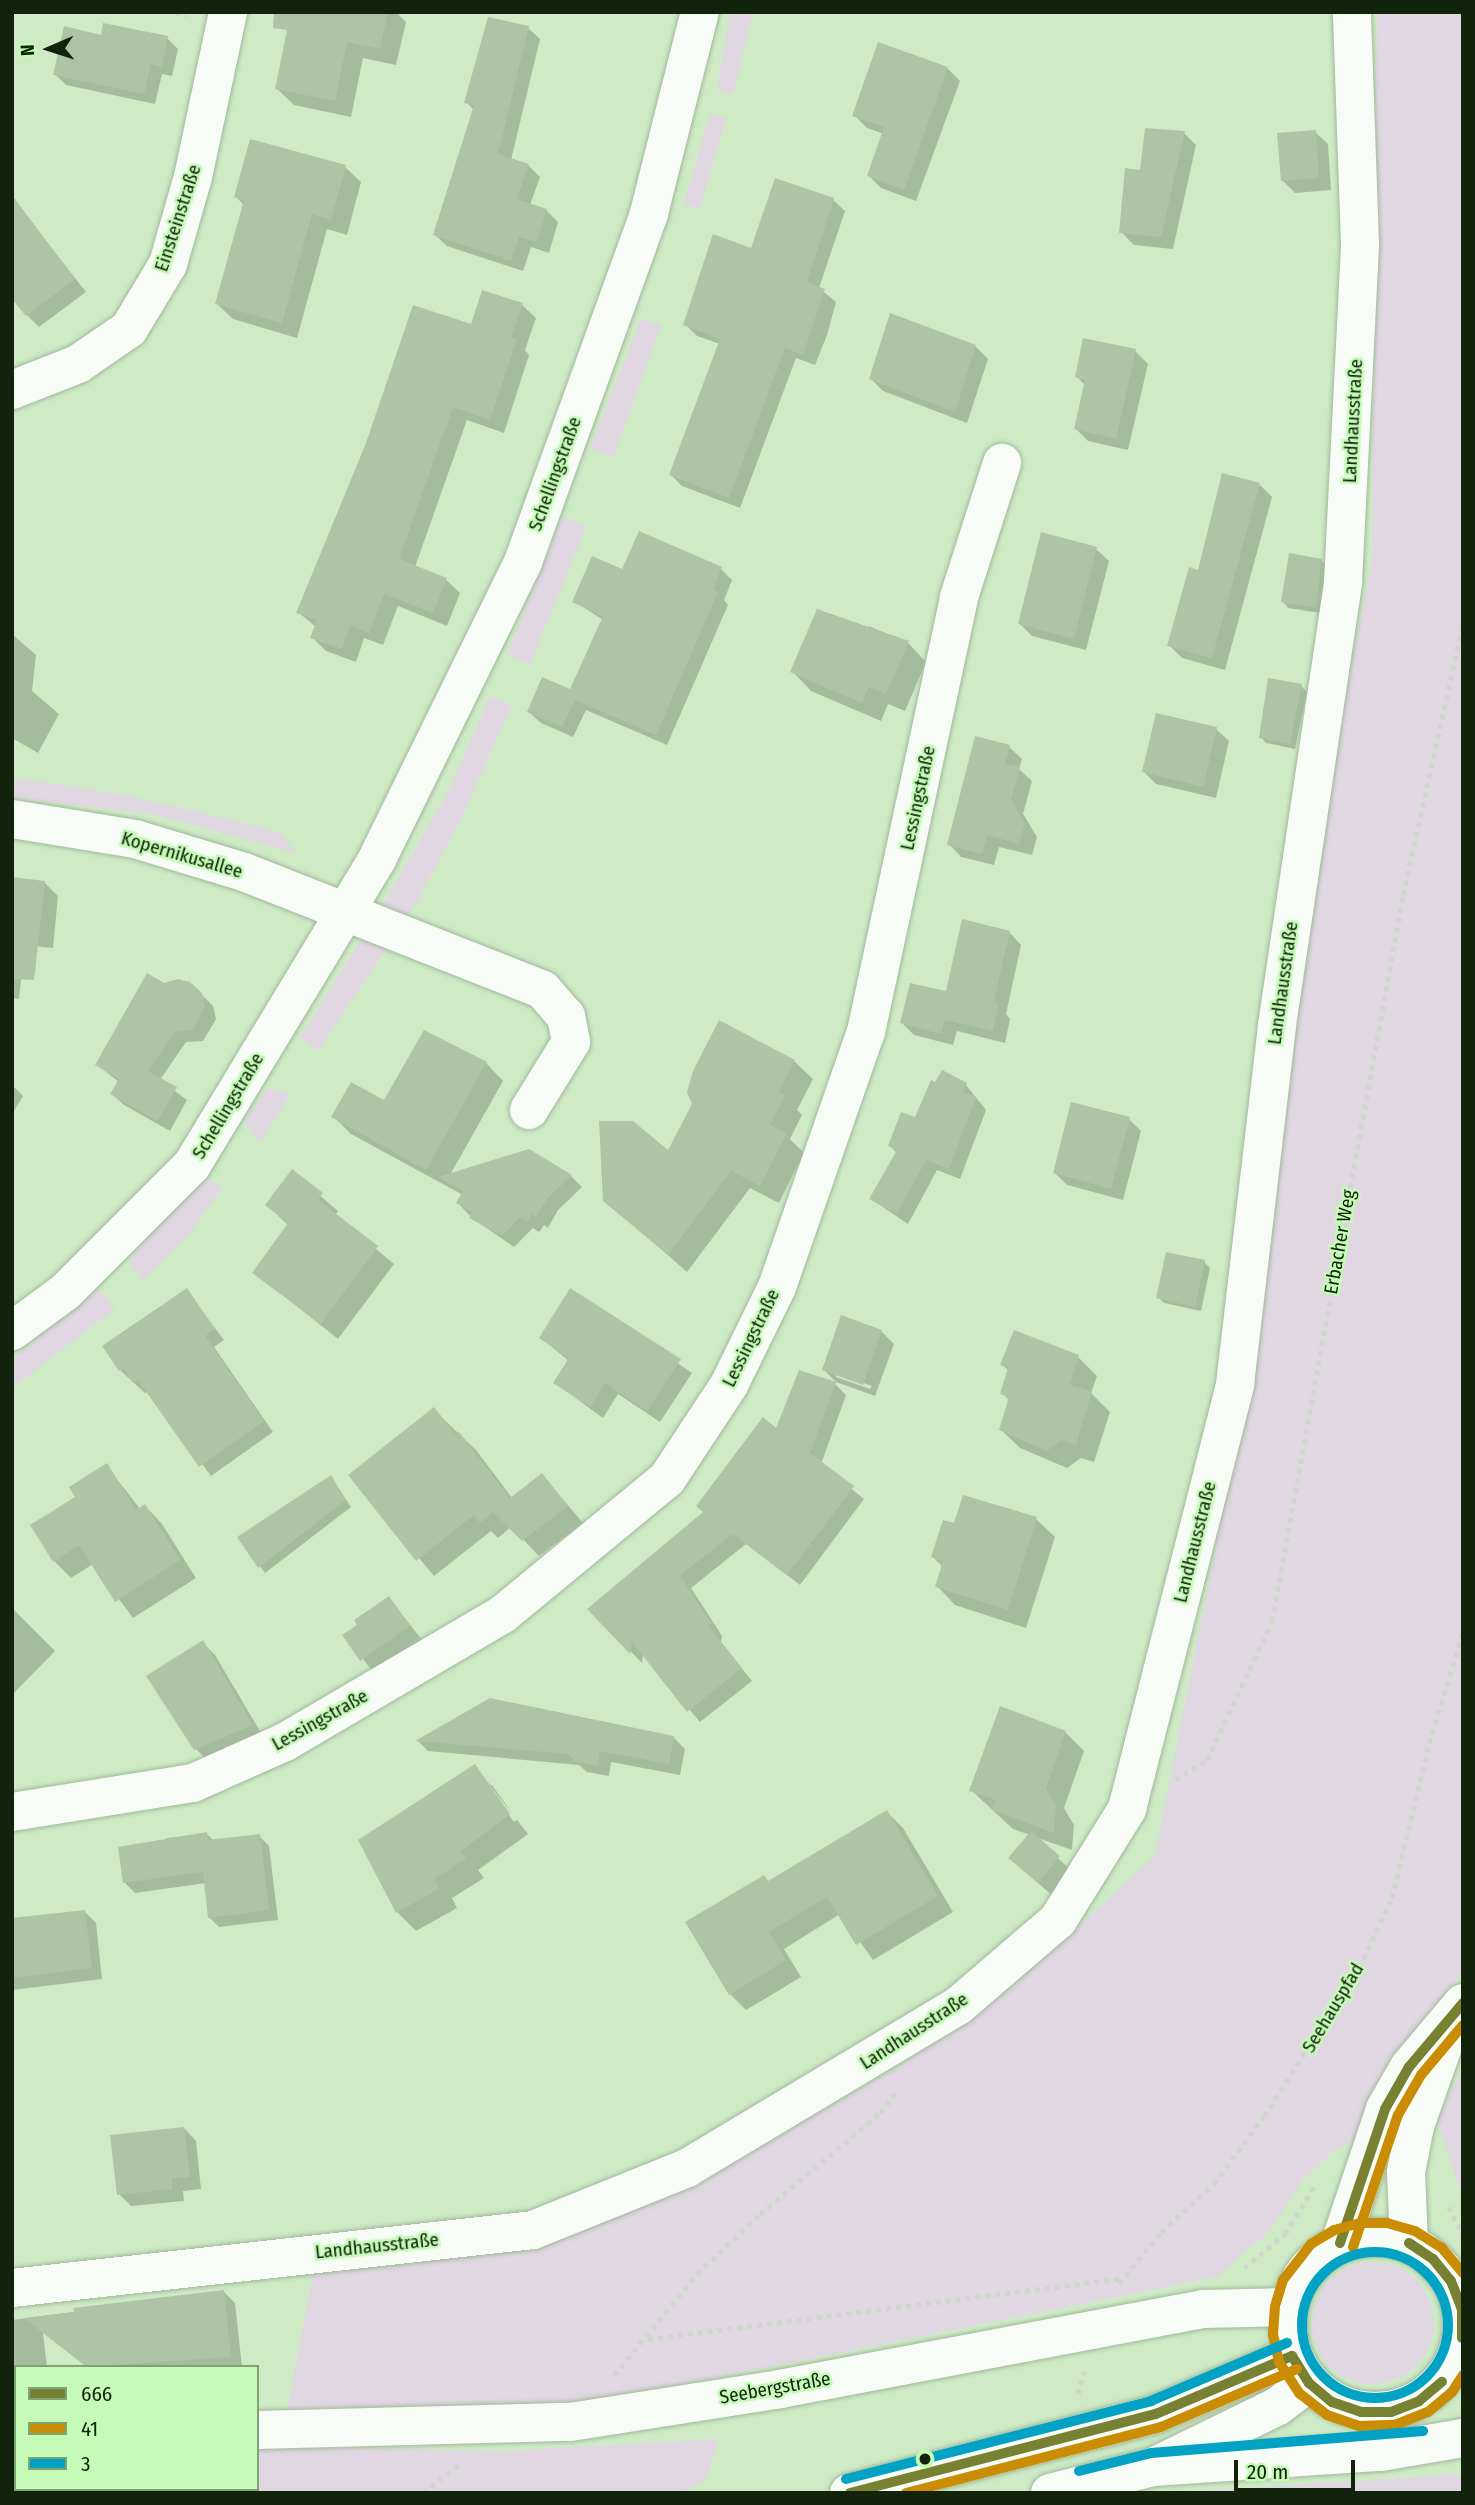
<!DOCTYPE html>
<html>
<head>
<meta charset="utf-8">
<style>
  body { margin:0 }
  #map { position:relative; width:1475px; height:2505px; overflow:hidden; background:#ceebc6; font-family:"Fira Sans Condensed",sans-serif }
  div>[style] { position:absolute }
  .green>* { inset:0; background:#e0d7e2 }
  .round { border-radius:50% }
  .shadow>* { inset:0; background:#0003 }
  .building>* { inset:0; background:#adc5a6 }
  .path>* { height:4.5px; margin-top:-2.25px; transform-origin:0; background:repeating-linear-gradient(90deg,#ced7cb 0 5px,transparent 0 10px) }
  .roads { filter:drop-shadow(0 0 2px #a2b89c) drop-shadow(0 0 2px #a2b89c) }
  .minor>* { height:38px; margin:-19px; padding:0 19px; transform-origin:19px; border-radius:19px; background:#f8fcf6 }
  .major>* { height:38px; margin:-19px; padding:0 19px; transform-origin:19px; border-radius:19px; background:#f8fcf6 }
  .major>.ring { margin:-19px; padding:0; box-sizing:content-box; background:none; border:38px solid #f8fcf6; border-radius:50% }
  .bus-1>* { height:10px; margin:-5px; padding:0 5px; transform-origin:5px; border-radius:5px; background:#778131 }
  .bus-2>* { height:10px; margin:-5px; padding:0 5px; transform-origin:5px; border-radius:5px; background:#c98c02 }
  .bus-3>* { height:10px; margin:-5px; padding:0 5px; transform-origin:5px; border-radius:5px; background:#01a2c4 }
  .bus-3>.ring { margin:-5px; padding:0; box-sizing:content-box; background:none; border:10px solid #01a2c4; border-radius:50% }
  .dots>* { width:19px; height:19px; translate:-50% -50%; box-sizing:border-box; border:4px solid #c5fab7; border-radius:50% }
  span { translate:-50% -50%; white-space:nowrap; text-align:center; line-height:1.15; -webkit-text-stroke:5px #c5fab7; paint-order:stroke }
  .street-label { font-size:19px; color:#11240b }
  .frame { position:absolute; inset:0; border:14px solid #11240b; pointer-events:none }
  .legend { position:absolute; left:14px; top:2365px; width:245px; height:126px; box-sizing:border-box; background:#c5fab7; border:2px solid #7da472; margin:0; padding:9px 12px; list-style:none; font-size:21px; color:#11240b }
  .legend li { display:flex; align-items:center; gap:14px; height:35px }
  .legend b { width:35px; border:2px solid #7da472 }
  .north { position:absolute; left:14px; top:14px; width:70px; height:70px; -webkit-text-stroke:5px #c5fab7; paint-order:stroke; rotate:267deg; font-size:19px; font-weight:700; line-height:28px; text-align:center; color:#11240b }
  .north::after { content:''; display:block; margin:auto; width:24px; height:32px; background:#11240b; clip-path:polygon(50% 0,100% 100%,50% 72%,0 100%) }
  .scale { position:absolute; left:1234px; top:2460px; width:121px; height:32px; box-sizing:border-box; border:4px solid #11240b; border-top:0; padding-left:9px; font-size:21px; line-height:24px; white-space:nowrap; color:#11240b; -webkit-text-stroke:5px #c5fab7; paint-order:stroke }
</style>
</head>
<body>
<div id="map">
  <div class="green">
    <div style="clip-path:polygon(730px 12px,753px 12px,733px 94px,717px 90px)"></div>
    <div style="clip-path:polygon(1377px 12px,1463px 12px,1463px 1970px,1415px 2038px,1355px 2140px,1332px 2152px,1302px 2181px,1268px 2233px,1216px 2277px,524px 2416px,286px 2417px,314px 2269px,699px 2182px,898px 2067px,1071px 1933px,1155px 1856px,1240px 1423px,1300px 930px,1372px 559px)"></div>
    <div style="clip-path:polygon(710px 114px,726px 118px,700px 209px,684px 204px)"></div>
    <div style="clip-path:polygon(641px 319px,661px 325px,613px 458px,590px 448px)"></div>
    <div style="clip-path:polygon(563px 516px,586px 527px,530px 665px,507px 655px)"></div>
    <div style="clip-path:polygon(490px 696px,512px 705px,459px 823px,405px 924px,379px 911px,446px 796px)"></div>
    <div style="clip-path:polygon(12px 778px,115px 793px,228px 819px,280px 832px,296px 853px,158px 815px,12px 797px)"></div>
    <div style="clip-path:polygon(369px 927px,393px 939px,318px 1051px,300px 1037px)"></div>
    <div style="clip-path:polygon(267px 1088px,291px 1093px,259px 1143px,245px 1121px)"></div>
    <div style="clip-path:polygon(204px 1174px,222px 1189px,188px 1235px,143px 1281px,129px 1260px)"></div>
    <div style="clip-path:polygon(99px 1289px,115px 1309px,12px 1388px,15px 1357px)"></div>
    <div style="clip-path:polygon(1463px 2068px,1463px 2200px,1437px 2118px)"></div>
    <div class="round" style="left:1312px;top:2262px;width:122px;height:122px"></div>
    <div style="clip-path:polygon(718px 2439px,707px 2478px,681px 2493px,193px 2493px,257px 2489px,257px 2447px,504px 2451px)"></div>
    <div style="clip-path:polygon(1463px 2474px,1463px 2493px,1171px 2493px)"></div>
  </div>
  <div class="shadow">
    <div style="clip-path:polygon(292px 12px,396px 12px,406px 22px,396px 65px,363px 58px,351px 117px,294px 105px,277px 89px)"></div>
    <div style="clip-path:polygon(528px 28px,540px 39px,511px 160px,528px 165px,540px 177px,530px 205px,547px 211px,558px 222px,549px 253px,531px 247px,523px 271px,447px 246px,435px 235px,474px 110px,466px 102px)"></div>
    <div style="clip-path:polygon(167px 38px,178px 49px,172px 76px,162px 74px,155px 104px,66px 85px,55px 74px,119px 41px)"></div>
    <div style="clip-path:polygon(947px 68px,960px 81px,916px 201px,881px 188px,869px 176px,884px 134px,867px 128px,854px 115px)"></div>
    <div style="clip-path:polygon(1315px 132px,1328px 144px,1331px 190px,1295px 193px,1282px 180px)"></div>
    <div style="clip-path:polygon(1184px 133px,1196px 145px,1173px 249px,1134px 245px,1121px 232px,1142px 172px)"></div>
    <div style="clip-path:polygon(345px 167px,361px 182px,347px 235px,327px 229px,297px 338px,233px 319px,217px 304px,244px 205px,236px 197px)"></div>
    <div style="clip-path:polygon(833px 200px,845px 211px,819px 288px,836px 302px,827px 335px,815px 365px,796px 358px,740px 508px,682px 486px,671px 475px,720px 344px,697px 336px,685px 324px,752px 250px)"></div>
    <div style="clip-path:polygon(27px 217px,86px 292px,39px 327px,27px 315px)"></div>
    <div style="clip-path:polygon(522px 305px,536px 318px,525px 350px,529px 355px,504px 433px,467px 420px,415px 567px,446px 580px,460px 593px,447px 626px,398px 606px,383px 645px,364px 638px,356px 662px,326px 651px,312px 637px,316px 627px,298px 612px,472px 326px)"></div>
    <div style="clip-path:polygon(975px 346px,988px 359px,967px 423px,883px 391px,871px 379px)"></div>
    <div style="clip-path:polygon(1135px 351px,1148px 364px,1128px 450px,1088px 441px,1076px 429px,1085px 385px,1077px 377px)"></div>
    <div style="clip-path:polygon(1260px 485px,1272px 497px,1225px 670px,1182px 658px,1169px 645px,1199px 572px)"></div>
    <div style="clip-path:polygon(640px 534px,721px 569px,732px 580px,724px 600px,728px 605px,667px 745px,586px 710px,573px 737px,541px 723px,529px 712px,571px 692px,603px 620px,574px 601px,622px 572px)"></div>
    <div style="clip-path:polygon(1096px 549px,1109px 561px,1086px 650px,1032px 636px,1020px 624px)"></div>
    <div style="clip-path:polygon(1321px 560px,1327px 566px,1321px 613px,1288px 608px,1283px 602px)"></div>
    <div style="clip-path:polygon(869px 626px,908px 643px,926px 662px,905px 711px,888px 704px,881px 721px,811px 691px,793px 672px,866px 632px)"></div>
    <div style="clip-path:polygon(12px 634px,36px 655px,32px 691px,59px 714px,38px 753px,12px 738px)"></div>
    <div style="clip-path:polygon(1301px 686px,1307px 692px,1295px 749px,1266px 743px,1261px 737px)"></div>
    <div style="clip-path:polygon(1216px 729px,1229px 741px,1216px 798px,1156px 784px,1144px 772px)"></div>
    <div style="clip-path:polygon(1009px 747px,1022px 759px,1019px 769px,1032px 781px,1023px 814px,1037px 837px,1032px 855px,999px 847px,994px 865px,961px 857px,949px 844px)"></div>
    <div style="clip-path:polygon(12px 879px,44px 882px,58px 896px,53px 948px,25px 945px,19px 999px,12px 998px)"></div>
    <div style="clip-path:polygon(1009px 932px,1021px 945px,1006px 1014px,1010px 1019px,1005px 1043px,957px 1031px,953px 1045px,914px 1035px,902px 1023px,947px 993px)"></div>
    <div style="clip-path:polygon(164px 985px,201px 994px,213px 1006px,216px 1019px,203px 1041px,186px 1042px,160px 1080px,187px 1100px,170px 1131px,124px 1105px,112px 1094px,119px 1082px,97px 1065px)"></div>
    <div style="clip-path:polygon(794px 1061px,813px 1079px,797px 1110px,802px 1115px,790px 1139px,804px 1153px,779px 1203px,750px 1188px,687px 1272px,605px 1200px)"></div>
    <div style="clip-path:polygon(486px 1063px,503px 1081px,450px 1175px,571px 1176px,582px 1187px,558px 1210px,548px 1228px,544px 1225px,539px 1232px,533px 1228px,514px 1247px,471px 1217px,458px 1203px,463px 1195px,351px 1134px,333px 1116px,385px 1103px)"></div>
    <div style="clip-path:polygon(12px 1085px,23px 1096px,12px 1114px)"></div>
    <div style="clip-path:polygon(966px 1085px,986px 1110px,960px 1179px,937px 1170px,908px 1224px,871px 1199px,897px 1153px,890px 1146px,916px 1119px)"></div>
    <div style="clip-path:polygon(1129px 1119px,1141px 1131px,1123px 1200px,1067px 1185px,1055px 1173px)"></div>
    <div style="clip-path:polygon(292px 1172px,338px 1211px,335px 1215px,394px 1264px,338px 1339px,254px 1272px,289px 1226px,267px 1205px)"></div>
    <div style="clip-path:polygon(1204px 1262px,1210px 1268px,1201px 1311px,1164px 1303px,1158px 1297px)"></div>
    <div style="clip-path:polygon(571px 1290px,692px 1373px,660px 1422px,618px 1394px,603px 1418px,555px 1383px,569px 1361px,541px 1338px)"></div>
    <div style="clip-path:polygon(187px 1291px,224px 1340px,214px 1347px,273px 1432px,211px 1476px,148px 1391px,145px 1393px,120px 1370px)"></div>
    <div style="clip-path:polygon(evenodd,881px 1331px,894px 1344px,875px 1396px,836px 1382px,824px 1370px,881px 1331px,836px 1373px,872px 1386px,870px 1389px,836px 1377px,836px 1373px)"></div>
    <div style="clip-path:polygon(1078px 1357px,1097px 1376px,1091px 1393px,1110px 1412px,1094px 1462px,1081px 1458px,1067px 1468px,1020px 1448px,1001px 1430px,1010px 1401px,1002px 1393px,1009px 1371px,1002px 1364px)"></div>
    <div style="clip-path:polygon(835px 1384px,846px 1395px,821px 1464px,864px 1499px,800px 1585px,746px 1544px,691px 1588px,722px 1636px,721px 1642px,752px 1681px,700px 1722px,643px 1654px,642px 1663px,590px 1609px,705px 1513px,777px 1431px)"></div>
    <div style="clip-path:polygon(434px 1410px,476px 1450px,512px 1498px,542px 1475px,583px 1523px,539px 1556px,511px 1527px,498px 1538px,491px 1531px,434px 1576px,350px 1475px)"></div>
    <div style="clip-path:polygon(106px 1465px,140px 1509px,145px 1506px,162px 1524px,196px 1578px,133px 1618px,93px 1564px,71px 1578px,54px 1561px,78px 1498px)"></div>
    <div style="clip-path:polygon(331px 1477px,351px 1507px,265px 1573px,239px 1538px)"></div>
    <div style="clip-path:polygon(1036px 1519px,1055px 1537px,1026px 1628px,955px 1605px,937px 1586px,943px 1567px,933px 1557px)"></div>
    <div style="clip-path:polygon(389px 1598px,422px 1640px,374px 1673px,345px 1636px)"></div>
    <div style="clip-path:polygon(12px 1608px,55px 1651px,12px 1695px)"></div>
    <div style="clip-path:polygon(203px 1643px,215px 1655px,264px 1738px,208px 1761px,196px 1749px)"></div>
    <div style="clip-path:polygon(1065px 1732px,1084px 1751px,1064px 1808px,1074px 1825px,1072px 1850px,1035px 1837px,1075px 1874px,1055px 1898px,1010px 1858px,1030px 1835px,1013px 1829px,972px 1791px)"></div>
    <div style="clip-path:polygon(673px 1737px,685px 1749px,680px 1775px,611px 1762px,609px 1776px,587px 1772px,579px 1765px,428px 1751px,418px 1741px)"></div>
    <div style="clip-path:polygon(evenodd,475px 1766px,528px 1834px,478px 1870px,484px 1878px,452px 1898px,457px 1908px,416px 1931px,397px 1912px,475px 1766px,487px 1785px,492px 1785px,517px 1820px,514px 1822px,487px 1785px)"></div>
    <div style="clip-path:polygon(887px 1812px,903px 1828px,953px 1912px,873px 1960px,840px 1914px,784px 1949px,801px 1977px,746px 2010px,730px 1994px,769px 1882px)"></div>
    <div style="clip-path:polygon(207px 1834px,214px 1841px,259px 1836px,269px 1846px,278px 1920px,219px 1927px,209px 1917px,206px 1883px,135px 1893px,125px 1883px,167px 1838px)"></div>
    <div style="clip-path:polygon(85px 1912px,96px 1923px,102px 1979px,12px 1990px,12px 1920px)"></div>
    <div style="clip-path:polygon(184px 2128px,196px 2141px,201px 2189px,183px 2191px,184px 2201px,131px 2206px,119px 2194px)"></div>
    <div style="clip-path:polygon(224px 2292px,235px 2303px,242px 2367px,87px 2367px,43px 2333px,47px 2367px,16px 2367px,12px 2386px,12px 2320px)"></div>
    <div style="clip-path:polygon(64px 2489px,174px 2489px,174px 2493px,64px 2493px)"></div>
  </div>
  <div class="building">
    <div style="clip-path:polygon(274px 12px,388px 12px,380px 49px,347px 42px,335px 101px,275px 89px,287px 30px,273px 28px)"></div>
    <div style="clip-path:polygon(488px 17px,529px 26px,498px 154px,529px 164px,517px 199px,547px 209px,537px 242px,519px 237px,511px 261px,433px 235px,474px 105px,464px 103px)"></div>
    <div style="clip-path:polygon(103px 23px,168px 36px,162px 67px,151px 64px,144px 94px,53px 75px,64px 26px,101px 35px)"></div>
    <div style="clip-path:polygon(878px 42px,948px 67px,904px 190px,867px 176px,884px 127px,852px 116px)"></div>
    <div style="clip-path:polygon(1145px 128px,1185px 131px,1161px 237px,1119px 233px,1125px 168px,1140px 170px)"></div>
    <div style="clip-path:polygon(1316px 130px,1319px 178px,1281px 181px,1277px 133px)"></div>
    <div style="clip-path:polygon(250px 139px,346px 165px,331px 220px,312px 214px,282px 323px,215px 304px,244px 200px,234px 197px)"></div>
    <div style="clip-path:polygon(775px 178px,834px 198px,807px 282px,825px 289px,803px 355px,785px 348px,729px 498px,669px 475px,720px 339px,683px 325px,713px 234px,751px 248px)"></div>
    <div style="clip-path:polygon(12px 195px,75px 279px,26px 316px,12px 299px)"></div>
    <div style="clip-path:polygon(482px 290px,523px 303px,511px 338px,517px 339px,490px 420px,453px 407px,399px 559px,447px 578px,433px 613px,384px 594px,369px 633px,350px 625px,342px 649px,310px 638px,317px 620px,296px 613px,366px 443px,413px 305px,471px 324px)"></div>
    <div style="clip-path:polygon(890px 313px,976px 345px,955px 412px,869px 379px)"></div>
    <div style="clip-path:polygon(1083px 338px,1136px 349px,1116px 439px,1074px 429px,1085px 380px,1075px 377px)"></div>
    <div style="clip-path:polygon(1222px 473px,1260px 483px,1212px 658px,1167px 646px,1189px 567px,1198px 570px)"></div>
    <div style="clip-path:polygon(639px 531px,722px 567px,713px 589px,718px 592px,656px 735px,575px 700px,562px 727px,527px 712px,542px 677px,570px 689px,603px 616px,572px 602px,592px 556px,622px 569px)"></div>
    <div style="clip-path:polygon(1041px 532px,1097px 547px,1074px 639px,1018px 624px)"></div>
    <div style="clip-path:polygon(1289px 553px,1322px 559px,1316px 608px,1281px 602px)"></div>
    <div style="clip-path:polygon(817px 609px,909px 641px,886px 694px,869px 687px,862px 703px,790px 672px)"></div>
    <div style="clip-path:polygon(1268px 678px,1302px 684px,1290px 744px,1259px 738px)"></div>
    <div style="clip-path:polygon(1156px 713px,1217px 727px,1203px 787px,1142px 772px)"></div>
    <div style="clip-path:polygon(975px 736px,1010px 745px,1005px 764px,1020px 767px,1011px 800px,1025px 823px,1019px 844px,987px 835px,982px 854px,947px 845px)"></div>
    <div style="clip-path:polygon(12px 877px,45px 881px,34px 980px,12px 979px)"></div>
    <div style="clip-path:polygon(962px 919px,1010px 931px,994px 1000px,998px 1005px,993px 1031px,945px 1020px,941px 1034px,900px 1023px,910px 983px,946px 991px)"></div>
    <div style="clip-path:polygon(147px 973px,164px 983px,178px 979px,190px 982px,202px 993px,205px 1007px,192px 1030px,175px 1032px,148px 1071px,177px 1087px,158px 1121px,110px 1094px,119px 1079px,95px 1065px)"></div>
    <div style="clip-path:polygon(719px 1020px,795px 1060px,779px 1092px,785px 1096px,770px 1125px,787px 1133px,760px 1186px,731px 1171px,668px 1255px,603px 1201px,599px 1121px,633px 1121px,668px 1150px,692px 1104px,687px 1092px,693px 1071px)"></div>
    <div style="clip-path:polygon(424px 1030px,487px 1062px,426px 1170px,331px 1117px,351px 1082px,384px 1100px)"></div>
    <div style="clip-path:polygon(942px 1070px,967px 1083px,963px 1092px,976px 1097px,949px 1169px,926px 1160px,897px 1214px,869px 1199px,897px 1150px,888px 1146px,901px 1112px,915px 1117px,931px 1080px,935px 1082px)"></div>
    <div style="clip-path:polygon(1071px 1102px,1130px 1117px,1111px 1189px,1053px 1173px)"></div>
    <div style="clip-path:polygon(529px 1149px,572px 1175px,547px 1199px,536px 1217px,532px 1214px,527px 1222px,520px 1217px,502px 1236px,469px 1218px,472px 1212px,456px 1203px,463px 1191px,438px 1177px)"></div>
    <div style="clip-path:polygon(292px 1169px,323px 1193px,318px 1200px,378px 1246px,321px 1324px,252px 1273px,288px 1223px,265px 1205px)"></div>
    <div style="clip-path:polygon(1166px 1252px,1205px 1260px,1195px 1307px,1156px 1298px)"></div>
    <div style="clip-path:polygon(187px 1288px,215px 1329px,205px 1336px,264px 1421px,199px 1467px,138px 1380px,133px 1383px,123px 1369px,119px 1371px,102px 1346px)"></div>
    <div style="clip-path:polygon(570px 1288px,681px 1359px,647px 1411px,605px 1383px,590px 1407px,553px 1383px,569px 1358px,539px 1338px)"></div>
    <div style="clip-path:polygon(841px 1315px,882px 1330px,863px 1385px,822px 1370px)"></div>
    <div style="clip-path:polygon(1014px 1330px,1079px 1355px,1070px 1385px,1092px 1391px,1076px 1445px,1061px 1440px,1047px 1451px,999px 1430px,1009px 1397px,1000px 1394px,1008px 1368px,1000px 1365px)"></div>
    <div style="clip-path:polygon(799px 1370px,836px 1382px,810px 1453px,854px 1486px,787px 1575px,733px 1534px,680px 1575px,711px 1623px,710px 1628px,742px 1668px,687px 1712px,632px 1642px,630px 1654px,587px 1609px,703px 1512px,696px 1506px,763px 1417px,776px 1428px)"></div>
    <div style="clip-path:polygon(434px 1407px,456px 1435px,459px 1432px,510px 1498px,505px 1502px,542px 1473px,568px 1506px,522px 1541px,493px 1512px,480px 1523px,474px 1515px,416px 1561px,348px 1475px)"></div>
    <div style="clip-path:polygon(107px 1463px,136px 1510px,145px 1504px,180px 1560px,115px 1602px,79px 1545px,53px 1562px,30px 1525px,75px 1497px,69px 1487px)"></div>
    <div style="clip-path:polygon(331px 1475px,346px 1500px,258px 1568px,237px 1537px)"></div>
    <div style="clip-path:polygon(963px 1495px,1037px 1517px,1008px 1610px,935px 1587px,943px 1561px,931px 1557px,943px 1520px,954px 1523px)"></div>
    <div style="clip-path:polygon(389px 1596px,410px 1626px,360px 1661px,342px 1635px,357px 1625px,354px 1620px)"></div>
    <div style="clip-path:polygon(203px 1640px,253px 1725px,194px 1750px,146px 1676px)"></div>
    <div style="clip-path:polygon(490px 1698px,674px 1736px,669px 1764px,600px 1751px,598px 1766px,574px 1761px,569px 1754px,415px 1741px)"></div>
    <div style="clip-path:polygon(1000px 1706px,1066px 1731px,1046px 1788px,1056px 1805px,1054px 1833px,992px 1810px,996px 1800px,969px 1791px)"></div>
    <div style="clip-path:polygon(475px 1764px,510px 1814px,461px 1851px,466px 1858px,435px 1879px,439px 1889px,396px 1913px,358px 1840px)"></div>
    <div style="clip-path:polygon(887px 1810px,938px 1896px,856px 1945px,827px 1897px,769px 1932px,786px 1960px,729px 1995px,685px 1922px,764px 1875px,768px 1881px)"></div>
    <div style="clip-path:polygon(1031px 1831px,1060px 1856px,1038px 1883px,1008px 1858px)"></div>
    <div style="clip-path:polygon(207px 1832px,208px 1840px,260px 1834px,269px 1910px,208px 1918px,203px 1872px,123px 1883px,118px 1847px)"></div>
    <div style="clip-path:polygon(85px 1910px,92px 1968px,12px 1978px,12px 1918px)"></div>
    <div style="clip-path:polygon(184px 2127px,190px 2177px,172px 2179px,172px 2189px,117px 2195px,110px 2135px)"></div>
    <div style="clip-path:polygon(224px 2290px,231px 2357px,87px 2367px,24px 2318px,74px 2312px,73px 2308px)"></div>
  </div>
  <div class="path">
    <div style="left:176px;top:12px;width:12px;rotate:14deg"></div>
    <div style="left:1175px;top:1780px;width:38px;rotate:-32deg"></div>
    <div style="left:1207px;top:1760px;width:153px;rotate:-64.9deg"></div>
    <div style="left:1272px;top:1621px;width:738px;rotate:-79.77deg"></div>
    <div style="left:1403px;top:895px;width:280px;rotate:-77.6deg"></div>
    <div style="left:1449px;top:2207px;width:30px;rotate:63deg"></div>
    <div style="left:1244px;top:2268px;width:53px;rotate:-39.7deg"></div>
    <div style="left:1285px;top:2234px;width:57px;rotate:-58.5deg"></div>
    <div style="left:1119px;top:2284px;width:67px;rotate:-51.1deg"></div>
    <div style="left:1161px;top:2232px;width:72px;rotate:-42.2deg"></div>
    <div style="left:1214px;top:2184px;width:84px;rotate:-53.7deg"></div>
    <div style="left:1264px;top:2116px;width:176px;rotate:-57.3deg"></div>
    <div style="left:1359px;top:1968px;width:77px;rotate:-64.8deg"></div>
    <div style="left:1392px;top:1898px;width:159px;rotate:-76.6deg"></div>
    <div style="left:1429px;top:1743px;width:116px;rotate:-73deg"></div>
    <div style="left:648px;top:2339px;width:478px;rotate:-7.3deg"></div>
    <div style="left:614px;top:2375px;width:131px;rotate:-50.6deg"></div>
    <div style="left:697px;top:2274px;width:87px;rotate:-43.6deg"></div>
    <div style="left:760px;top:2214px;width:157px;rotate:-40.1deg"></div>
    <div style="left:880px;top:2113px;width:26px;rotate:-53deg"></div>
    <div style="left:1078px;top:2394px;width:23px;rotate:-75deg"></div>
    <div style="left:423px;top:2493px;width:45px;rotate:-38.7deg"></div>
  </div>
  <div class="roads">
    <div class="minor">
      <div style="left:12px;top:390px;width:71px;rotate:-21.5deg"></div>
      <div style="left:78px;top:364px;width:62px;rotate:-34.5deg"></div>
      <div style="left:129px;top:329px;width:76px;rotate:-59deg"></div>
      <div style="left:168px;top:264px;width:91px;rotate:-74deg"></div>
      <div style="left:193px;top:177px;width:169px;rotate:-78deg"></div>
      <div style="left:12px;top:819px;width:125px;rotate:9.2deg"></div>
      <div style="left:135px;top:839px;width:114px;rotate:16.8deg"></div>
      <div style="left:244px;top:872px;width:321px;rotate:21.5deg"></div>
      <div style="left:543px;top:990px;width:35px;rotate:49deg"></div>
      <div style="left:566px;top:1016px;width:26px;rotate:79deg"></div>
      <div style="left:571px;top:1042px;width:80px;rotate:121.7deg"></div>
      <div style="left:12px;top:1331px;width:66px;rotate:-36.3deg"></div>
      <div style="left:65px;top:1292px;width:180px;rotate:-45deg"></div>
      <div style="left:192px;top:1165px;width:358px;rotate:-58.8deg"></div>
      <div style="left:377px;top:859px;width:331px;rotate:-63.8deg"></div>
      <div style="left:523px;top:562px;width:371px;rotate:-70.1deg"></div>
      <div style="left:649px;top:213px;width:207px;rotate:-75.8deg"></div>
      <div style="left:12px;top:1812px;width:183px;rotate:-9.1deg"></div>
      <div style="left:193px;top:1783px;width:101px;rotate:-24deg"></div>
      <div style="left:285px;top:1742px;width:253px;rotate:-30.4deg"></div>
      <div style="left:503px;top:1614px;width:212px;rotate:-39.5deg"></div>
      <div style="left:667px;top:1479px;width:113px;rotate:-56.6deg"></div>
      <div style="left:729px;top:1385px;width:109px;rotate:-63.9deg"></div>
      <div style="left:777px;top:1287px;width:270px;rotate:-70.8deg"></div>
      <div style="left:866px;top:1032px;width:445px;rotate:-77.9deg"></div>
      <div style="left:959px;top:597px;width:141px;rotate:-72.2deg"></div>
      <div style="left:12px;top:2288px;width:524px;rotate:-6.35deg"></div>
      <div style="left:533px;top:2230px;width:166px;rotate:-21.9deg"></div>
      <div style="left:687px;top:2168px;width:316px;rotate:-30.9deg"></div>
      <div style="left:958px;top:2006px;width:132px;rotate:-40.7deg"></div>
      <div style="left:1058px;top:1920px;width:131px;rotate:-58.1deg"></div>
      <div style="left:1127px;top:1809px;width:439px;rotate:-75.7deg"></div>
      <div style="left:1235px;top:1384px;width:361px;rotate:-83.3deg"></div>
      <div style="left:1277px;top:1025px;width:448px;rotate:-81.5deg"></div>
      <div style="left:1343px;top:582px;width:338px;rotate:-87.1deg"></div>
      <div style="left:1360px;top:244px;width:232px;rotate:-92deg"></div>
      <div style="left:257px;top:2430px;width:313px;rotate:-1.5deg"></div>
      <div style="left:570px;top:2422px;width:213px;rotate:-8.9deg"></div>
      <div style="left:780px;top:2389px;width:430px;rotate:-10.7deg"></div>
      <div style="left:1203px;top:2309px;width:86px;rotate:-1.3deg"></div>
      <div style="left:12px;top:2436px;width:4px"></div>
    </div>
    <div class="major">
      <div class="ring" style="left:1288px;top:2237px;width:136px;height:136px"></div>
      <div style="left:1340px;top:2243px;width:141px;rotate:-71.4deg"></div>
      <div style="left:1385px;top:2109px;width:48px;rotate:-60.3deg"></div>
      <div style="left:1409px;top:2067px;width:84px;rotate:-49.8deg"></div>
      <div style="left:1409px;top:2243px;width:71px;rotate:-92.4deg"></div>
      <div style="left:1406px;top:2172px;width:47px;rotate:-78.9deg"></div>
      <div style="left:1415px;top:2126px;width:93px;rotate:-70.6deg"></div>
      <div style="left:1153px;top:2467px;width:228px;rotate:-3.8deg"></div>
      <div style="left:1381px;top:2452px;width:83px;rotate:-9.7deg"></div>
      <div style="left:849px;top:2493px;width:317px;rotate:-14.4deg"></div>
      <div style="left:1156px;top:2414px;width:148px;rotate:-23.1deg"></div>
      <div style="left:1050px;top:2493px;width:106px;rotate:-14.2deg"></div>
      <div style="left:1153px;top:2467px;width:139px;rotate:-26deg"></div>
      <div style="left:1278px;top:2406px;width:39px;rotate:-37deg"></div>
    </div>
  </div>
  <div class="bus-1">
    <div style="left:1340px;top:2243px;width:141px;rotate:-71.4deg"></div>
    <div style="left:1385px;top:2109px;width:48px;rotate:-60.3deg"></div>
    <div style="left:1409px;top:2067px;width:84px;rotate:-49.8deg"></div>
    <div style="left:1409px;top:2243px;width:29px;rotate:34deg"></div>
    <div style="left:1433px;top:2259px;width:28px;rotate:51deg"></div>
    <div style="left:1451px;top:2281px;width:30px;rotate:69deg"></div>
    <div style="left:1462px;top:2309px;width:29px;rotate:90deg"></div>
    <div style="left:1292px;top:2356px;width:32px;rotate:58deg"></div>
    <div style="left:1309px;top:2383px;width:30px;rotate:40deg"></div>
    <div style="left:1332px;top:2402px;width:31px;rotate:19deg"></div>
    <div style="left:1361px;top:2412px;width:30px"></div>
    <div style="left:1391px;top:2412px;width:30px;rotate:-21deg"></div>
    <div style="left:1419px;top:2401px;width:30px;rotate:-40deg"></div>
    <div style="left:850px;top:2493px;width:316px;rotate:-14.5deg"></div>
    <div style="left:1156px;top:2414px;width:148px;rotate:-23.1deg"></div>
  </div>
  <div class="bus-2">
    <div style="left:1353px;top:2247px;width:139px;rotate:-71.2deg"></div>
    <div style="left:1398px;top:2115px;width:46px;rotate:-60.1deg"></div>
    <div style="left:1421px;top:2075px;width:65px;rotate:-50deg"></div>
    <div style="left:1276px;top:2303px;width:24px;rotate:-73deg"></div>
    <div style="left:1283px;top:2280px;width:46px;rotate:-52.1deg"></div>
    <div style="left:1311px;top:2244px;width:27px;rotate:-31deg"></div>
    <div style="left:1334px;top:2230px;width:27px;rotate:-15deg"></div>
    <div style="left:1360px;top:2223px;width:27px"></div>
    <div style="left:1387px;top:2223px;width:29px;rotate:16deg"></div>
    <div style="left:1415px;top:2231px;width:32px;rotate:32deg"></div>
    <div style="left:1442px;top:2248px;width:33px;rotate:50deg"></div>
    <div style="left:1275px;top:2306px;width:28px;rotate:94deg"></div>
    <div style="left:1273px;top:2334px;width:29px;rotate:78deg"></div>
    <div style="left:1279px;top:2362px;width:37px;rotate:57deg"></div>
    <div style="left:1299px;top:2393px;width:36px;rotate:38deg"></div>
    <div style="left:1327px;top:2415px;width:34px;rotate:19deg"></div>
    <div style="left:1359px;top:2426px;width:36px;rotate:-2deg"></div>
    <div style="left:1395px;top:2425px;width:35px;rotate:-22deg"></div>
    <div style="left:1428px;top:2412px;width:31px;rotate:-40deg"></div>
    <div style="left:1452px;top:2392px;width:20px;rotate:-57deg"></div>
    <div style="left:906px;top:2493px;width:263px;rotate:-14.5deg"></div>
    <div style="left:1161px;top:2427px;width:148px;rotate:-23.1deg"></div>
  </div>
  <div class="bus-3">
    <div class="ring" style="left:1302px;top:2252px;width:136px;height:136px"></div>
    <div style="left:1079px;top:2471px;width:74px;rotate:-14deg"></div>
    <div style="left:1151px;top:2453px;width:273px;rotate:-4.6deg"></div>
    <div style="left:846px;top:2479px;width:315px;rotate:-14.3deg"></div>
    <div style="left:1151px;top:2401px;width:148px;rotate:-23.1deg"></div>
  </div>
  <div class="dots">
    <div style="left:925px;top:2459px;background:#11240b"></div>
  </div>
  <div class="street-label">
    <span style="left:178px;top:218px;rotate:-72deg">Einsteinstraße</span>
    <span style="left:1353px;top:421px;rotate:-87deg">Landhausstraße</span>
    <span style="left:555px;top:474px;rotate:-70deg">Schellingstraße</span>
    <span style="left:918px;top:798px;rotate:-78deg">Lessingstraße</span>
    <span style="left:182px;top:855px;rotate:16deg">Kopernikusallee</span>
    <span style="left:1283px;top:983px;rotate:-82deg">Landhausstraße</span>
    <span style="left:228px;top:1106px;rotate:-59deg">Schellingstraße</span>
    <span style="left:1340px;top:1242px;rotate:-80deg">Erbacher Weg</span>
    <span style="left:751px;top:1338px;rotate:-64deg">Lessingstraße</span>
    <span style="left:1195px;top:1542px;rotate:-76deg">Landhausstraße</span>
    <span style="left:320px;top:1720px;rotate:-29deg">Lessingstraße</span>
    <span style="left:1333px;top:2008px;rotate:-59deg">Seehauspfad</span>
    <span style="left:914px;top:2031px;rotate:-33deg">Landhausstraße</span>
    <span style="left:377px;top:2246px;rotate:-6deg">Landhausstraße</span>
    <span style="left:775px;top:2388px;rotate:-10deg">Seebergstraße</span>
  </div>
  <div class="frame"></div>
  <ul class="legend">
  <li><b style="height:9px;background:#778131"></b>666</li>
  <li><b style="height:9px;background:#c98c02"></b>41</li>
  <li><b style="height:9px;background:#01a2c4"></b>3</li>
  </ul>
  <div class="north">N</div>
  <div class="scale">20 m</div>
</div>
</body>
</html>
